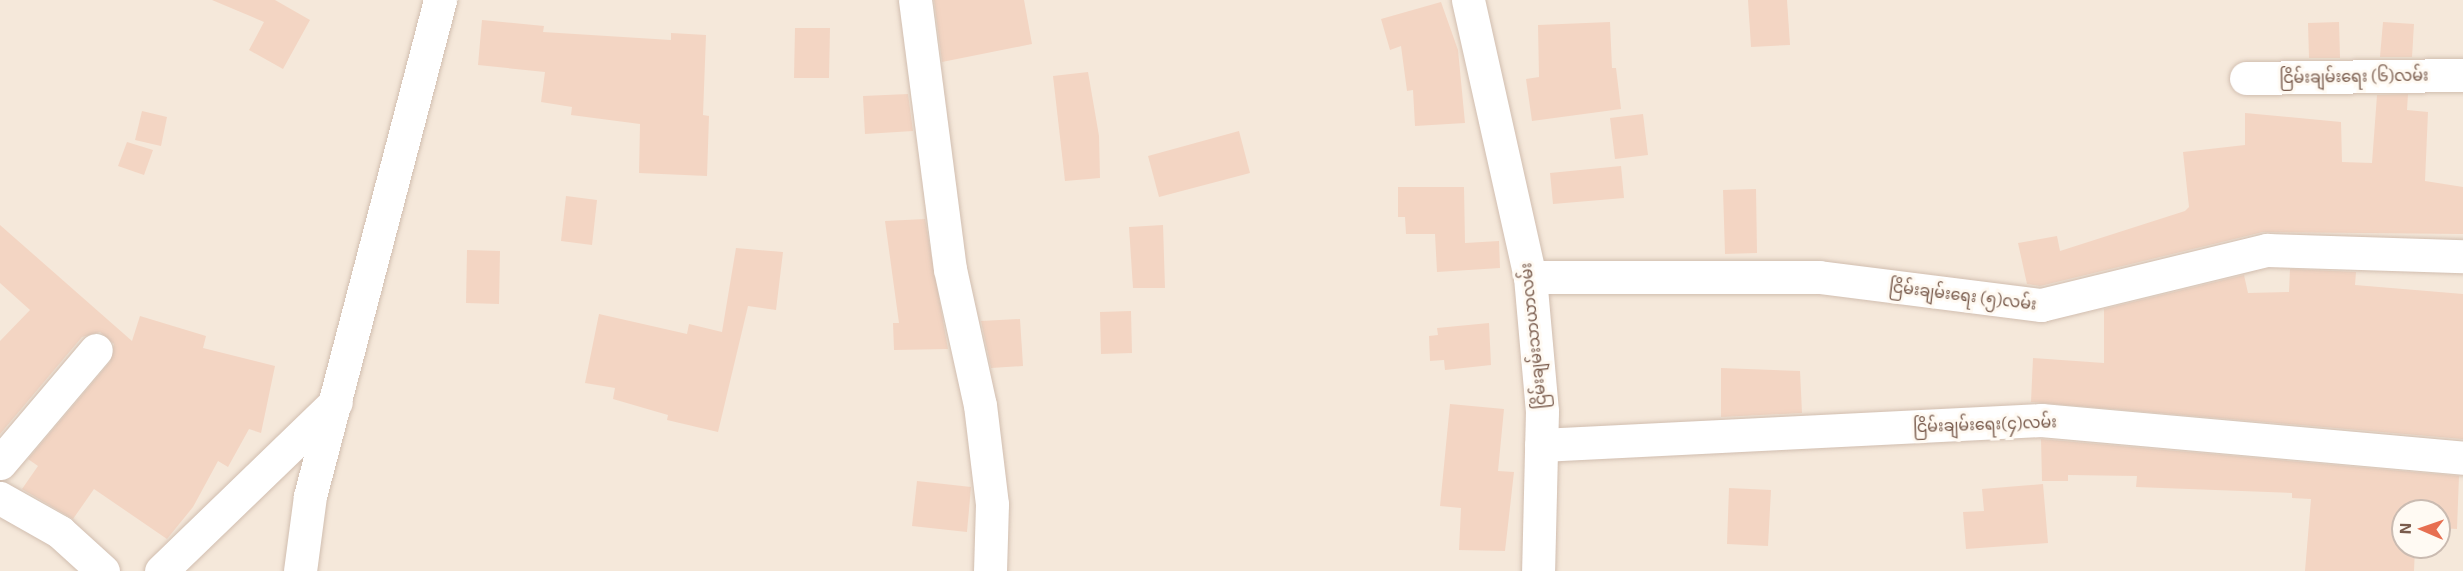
<!DOCTYPE html>
<html>
<head>
<meta charset="utf-8">
<style>
  body { margin:0 }
  #map { position:relative; width:2463px; height:571px; overflow:hidden; background:#fdf6ec; font-family:"Exo 2","Noto Sans Myanmar",sans-serif }
  div>[style] { position:absolute }
  .residential>* { inset:0; background:#f5e8da }
  .building>* { inset:0; background:#f3d5c3 }
  .roads { filter:drop-shadow(0 0 2px #d1beb0) drop-shadow(0 0 2px #d1beb0) }
  .minor>* { height:33px; margin:-16.5px; padding:0 16.5px; transform-origin:16.5px; border-radius:16.5px; background:#fff }
  span { translate:-50% -50%; white-space:nowrap; text-align:center; line-height:1.15; -webkit-text-stroke:6px #fffaf3; paint-order:stroke }
  .street-label { font-size:16px; color:#7a5c4d }
  .north { position:absolute; left:2391px; top:499px; width:60px; height:60px; box-sizing:border-box; background:#fffaf3; border:2px solid #cabbb1; border-radius:50%; rotate:272deg; font-size:16px; font-weight:700; line-height:24px; text-align:center; color:#7a5c4d }
  .north::after { content:''; display:block; margin:auto; width:21px; height:27px; background:#e76f51; clip-path:polygon(50% 0,100% 100%,50% 72%,0 100%) }
</style>
</head>
<body>
<div id="map">
  <div class="residential">
    <div style="clip-path:polygon(evenodd,0 0,2463px 0,2463px 571px,0 571px,0 0,2403px 511px,2439px 511px,2439px 547px,2403px 547px,2403px 511px)"></div>
  </div>
  <div class="building">
    <div style="clip-path:polygon(212px 0,275px 0,310px 20px,283px 69px,249px 50px,264px 22px)"></div>
    <div style="clip-path:polygon(934px 0,1024px 0,1032px 44px,942px 62px)"></div>
    <div style="clip-path:polygon(1748px 0,1787px 0,1790px 45px,1751px 47px)"></div>
    <div style="clip-path:polygon(1441px 2px,1458px 50px,1465px 123px,1415px 126px,1413px 90px,1407px 91px,1401px 46px,1390px 50px,1381px 19px)"></div>
    <div style="clip-path:polygon(482px 20px,544px 26px,543px 32px,671px 40px,671px 33px,706px 35px,703px 115px,709px 116px,707px 176px,639px 173px,640px 124px,571px 115px,572px 107px,541px 102px,545px 72px,478px 65px)"></div>
    <div style="clip-path:polygon(1610px 22px,1612px 68px,1616px 68px,1621px 109px,1532px 121px,1526px 79px,1539px 77px,1538px 25px)"></div>
    <div style="clip-path:polygon(2339px 22px,2340px 58px,2309px 58px,2308px 23px)"></div>
    <div style="clip-path:polygon(2383px 22px,2414px 24px,2412px 57px,2380px 57px)"></div>
    <div style="clip-path:polygon(795px 28px,830px 28px,829px 78px,794px 78px)"></div>
    <div style="clip-path:polygon(1088px 72px,1099px 136px,1100px 178px,1065px 181px,1053px 76px)"></div>
    <div style="clip-path:polygon(908px 94px,913px 131px,865px 134px,863px 96px)"></div>
    <div style="clip-path:polygon(2408px 94px,2407px 110px,2428px 112px,2425px 181px,2463px 187px,2463px 234px,2263px 232px,2040px 286px,2027px 284px,2018px 243px,2057px 236px,2060px 251px,2185px 211px,2189px 207px,2183px 152px,2245px 145px,2245px 113px,2341px 122px,2342px 162px,2372px 163px,2377px 95px)"></div>
    <div style="clip-path:polygon(142px 111px,167px 117px,161px 146px,135px 140px)"></div>
    <div style="clip-path:polygon(1643px 114px,1648px 155px,1615px 159px,1610px 118px)"></div>
    <div style="clip-path:polygon(1239px 131px,1250px 173px,1159px 197px,1148px 156px)"></div>
    <div style="clip-path:polygon(127px 142px,153px 150px,144px 175px,118px 166px)"></div>
    <div style="clip-path:polygon(1621px 166px,1624px 198px,1553px 204px,1550px 173px)"></div>
    <div style="clip-path:polygon(1398px 187px,1464px 187px,1465px 243px,1499px 241px,1500px 268px,1437px 272px,1435px 234px,1406px 234px,1405px 217px,1398px 217px)"></div>
    <div style="clip-path:polygon(1756px 189px,1757px 253px,1725px 254px,1723px 190px)"></div>
    <div style="clip-path:polygon(566px 196px,597px 200px,592px 245px,561px 241px)"></div>
    <div style="clip-path:polygon(925px 219px,948px 349px,894px 350px,893px 323px,899px 323px,885px 221px)"></div>
    <div style="clip-path:polygon(0 225px,132px 341px,140px 316px,206px 336px,203px 348px,275px 366px,261px 433px,249px 429px,228px 467px,218px 461px,193px 507px,167px 539px,94px 489px,73px 519px,22px 489px,38px 466px,28px 459px,110px 362px,114px 344px,100px 332px,82px 337px,0 434px,0 341px,30px 310px,0 283px)"></div>
    <div style="clip-path:polygon(1163px 225px,1165px 288px,1133px 288px,1129px 227px)"></div>
    <div style="clip-path:polygon(736px 248px,783px 252px,776px 310px,748px 306px,718px 432px,667px 420px,668px 415px,613px 399px,615px 388px,585px 383px,599px 314px,687px 334px,689px 324px,722px 332px)"></div>
    <div style="clip-path:polygon(467px 250px,500px 251px,499px 304px,466px 303px)"></div>
    <div style="clip-path:polygon(2290px 269px,2356px 272px,2355px 285px,2463px 294px,2463px 439px,2031px 402px,2033px 358px,2104px 363px,2104px 309px,2244px 275px,2248px 293px,2289px 292px)"></div>
    <div style="clip-path:polygon(1131px 311px,1132px 353px,1101px 354px,1100px 312px)"></div>
    <div style="clip-path:polygon(1020px 319px,1023px 366px,991px 368px,981px 321px)"></div>
    <div style="clip-path:polygon(1489px 323px,1491px 365px,1445px 370px,1444px 360px,1430px 361px,1429px 336px,1438px 335px,1437px 328px)"></div>
    <div style="clip-path:polygon(1721px 368px,1800px 371px,1802px 413px,1721px 417px)"></div>
    <div style="clip-path:polygon(1450px 404px,1504px 409px,1498px 471px,1514px 472px,1505px 551px,1459px 550px,1461px 508px,1440px 506px)"></div>
    <div style="clip-path:polygon(2041px 439px,2459px 476px,2457px 529px,2439px 528px,2439px 511px,2403px 511px,2403px 547px,2415px 547px,2414px 571px,2305px 571px,2311px 499px,2292px 498px,2292px 493px,2136px 487px,2137px 476px,2068px 475px,2068px 481px,2042px 481px)"></div>
    <div style="clip-path:polygon(917px 481px,971px 487px,967px 532px,912px 526px)"></div>
    <div style="clip-path:polygon(2043px 484px,2048px 543px,1966px 549px,1963px 512px,1984px 511px,1982px 489px)"></div>
    <div style="clip-path:polygon(1729px 488px,1771px 490px,1768px 546px,1727px 544px)"></div>
  </div>
  <div class="roads">
    <div class="minor">
      <div style="left:915px;top:0;width:271px;rotate:82.6deg"></div>
      <div style="left:950px;top:269px;width:139px;rotate:77.6deg"></div>
      <div style="left:980px;top:405px;width:100px;rotate:83.1deg"></div>
      <div style="left:992px;top:504px;width:67px;rotate:91.7deg"></div>
      <div style="left:1468px;top:0;width:284px;rotate:77.4deg"></div>
      <div style="left:1530px;top:277px;width:135px;rotate:84.9deg"></div>
      <div style="left:1542px;top:411px;width:160px;rotate:91.4deg"></div>
      <div style="left:2246px;top:78px;width:217px;rotate:-0.8deg"></div>
      <div style="left:1530px;top:277px;width:289px"></div>
      <div style="left:1819px;top:277px;width:224px;rotate:7.2deg"></div>
      <div style="left:2041px;top:305px;width:233px;rotate:-13.7deg"></div>
      <div style="left:2267px;top:250px;width:196px;rotate:1.8deg"></div>
      <div style="left:1541px;top:445px;width:501px;rotate:-2.86deg"></div>
      <div style="left:2041px;top:420px;width:424px;rotate:5.1deg"></div>
      <div style="left:0;top:463px;width:148px;rotate:-49.7deg"></div>
      <div style="left:0;top:498px;width:69px;rotate:29.5deg"></div>
      <div style="left:60px;top:532px;width:58px;rotate:42.2deg"></div>
      <div style="left:161px;top:571px;width:243px;rotate:-44deg"></div>
      <div style="left:300px;top:571px;width:76px;rotate:-82.4deg"></div>
      <div style="left:310px;top:496px;width:513px;rotate:-75.31deg"></div>
    </div>
  </div>
  <div class="street-label">
    <span style="left:2354px;top:76px;rotate:-1deg">ငြိမ်းချမ်းရေး (၆)လမ်း</span>
    <span style="left:1963px;top:295px;rotate:7deg">ငြိမ်းချမ်းရေး (၅)လမ်း</span>
    <span style="left:1533px;top:336px;rotate:-96deg">ငြိမ်းချမ်းသာယာလမ်း</span>
    <span style="left:1985px;top:424px;rotate:-2deg">ငြိမ်းချမ်းရေး(၄)လမ်း</span>
  </div>
  <div class="north">N</div>
</div>
</body>
</html>
